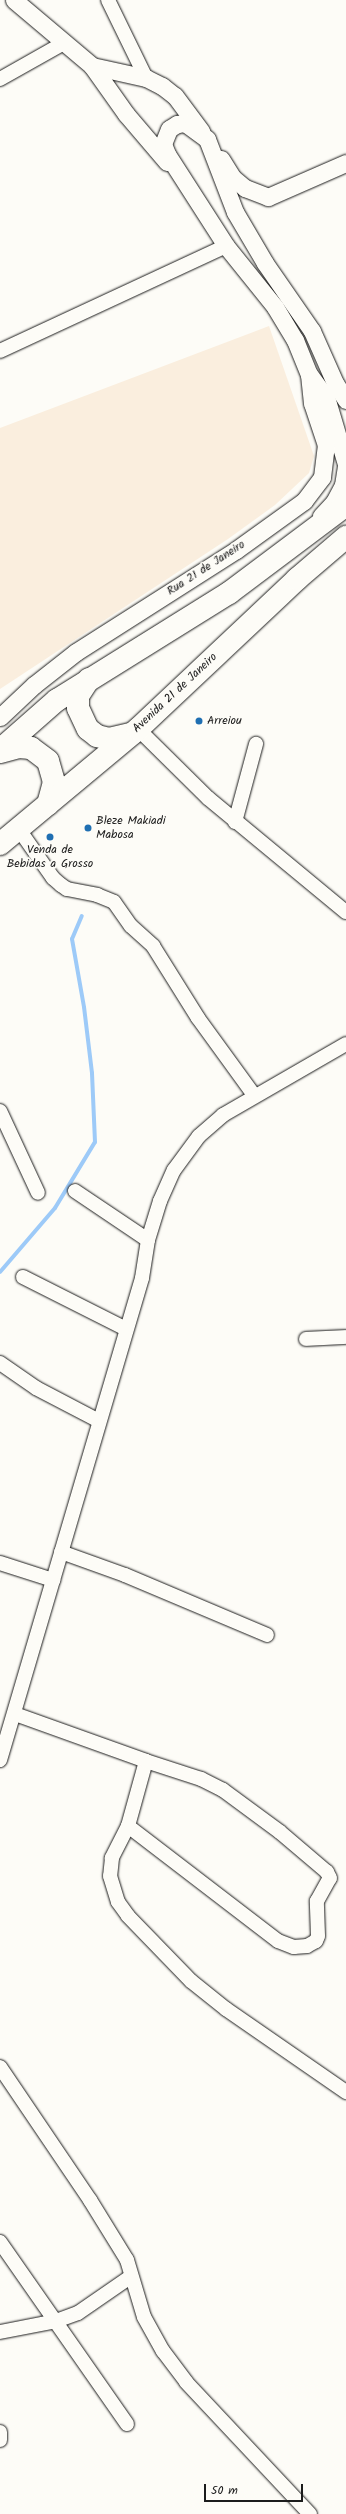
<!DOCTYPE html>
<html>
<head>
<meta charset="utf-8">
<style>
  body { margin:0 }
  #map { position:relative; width:346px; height:2514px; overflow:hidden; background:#fdfcf7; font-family:Kalam,sans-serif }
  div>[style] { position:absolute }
  .built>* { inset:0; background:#faeede }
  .stream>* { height:4px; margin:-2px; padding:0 2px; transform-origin:2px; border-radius:2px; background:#9dcaf8 }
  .roads { filter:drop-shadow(0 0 1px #1c1c1c) drop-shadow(0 0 1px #1c1c1c) }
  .minor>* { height:14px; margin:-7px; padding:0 7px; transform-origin:7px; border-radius:7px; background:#fdfcf7 }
  .tertiary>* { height:17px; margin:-8.5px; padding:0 8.5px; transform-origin:8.5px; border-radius:8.5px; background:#fdfcf7 }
  .primary>* { height:22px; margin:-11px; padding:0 11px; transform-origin:11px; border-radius:11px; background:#fdfcf7 }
  .dots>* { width:11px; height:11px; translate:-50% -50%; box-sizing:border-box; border:2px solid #fdfcf7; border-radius:50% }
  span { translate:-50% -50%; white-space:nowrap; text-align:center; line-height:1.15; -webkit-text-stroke:3.5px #fdfcf7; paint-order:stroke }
  .street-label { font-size:12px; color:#1c1c1c }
  .poi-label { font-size:12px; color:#1c1c1c }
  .left { translate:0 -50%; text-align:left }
  .scale { position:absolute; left:204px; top:2484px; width:99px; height:18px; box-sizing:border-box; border:2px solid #1c1c1c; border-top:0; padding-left:5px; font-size:12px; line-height:14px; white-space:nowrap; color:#1c1c1c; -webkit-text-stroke:3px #fdfcf7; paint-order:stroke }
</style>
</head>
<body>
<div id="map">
  <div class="built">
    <div style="clip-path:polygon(269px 326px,314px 456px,309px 473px,275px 505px,228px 539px,0 689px,0 428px)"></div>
  </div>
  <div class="stream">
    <div style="left:0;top:1272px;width:84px;rotate:-49.3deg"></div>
    <div style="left:55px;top:1208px;width:77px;rotate:-58.8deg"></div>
    <div style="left:95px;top:1142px;width:69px;rotate:-92.5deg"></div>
    <div style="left:92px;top:1073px;width:66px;rotate:-96.9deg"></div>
    <div style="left:84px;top:1007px;width:69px;rotate:-100deg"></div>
    <div style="left:72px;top:939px;width:25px;rotate:-67deg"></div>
  </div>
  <div class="roads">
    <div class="minor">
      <div style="left:108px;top:0;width:87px;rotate:64deg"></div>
      <div style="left:0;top:79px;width:73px;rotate:-29.4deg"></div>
      <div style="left:0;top:351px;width:249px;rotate:-24.9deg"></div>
      <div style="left:138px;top:729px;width:98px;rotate:44.6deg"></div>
      <div style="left:208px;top:798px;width:179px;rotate:39.6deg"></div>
      <div style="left:235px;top:822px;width:81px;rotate:-74.9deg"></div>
      <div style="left:18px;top:828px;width:61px;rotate:55deg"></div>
      <div style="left:53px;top:878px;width:11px;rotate:41deg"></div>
      <div style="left:61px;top:885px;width:7px;rotate:34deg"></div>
      <div style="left:67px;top:889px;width:31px;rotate:11deg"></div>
      <div style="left:97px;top:895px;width:18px;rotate:22deg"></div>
      <div style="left:114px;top:902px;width:29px;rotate:55deg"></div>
      <div style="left:131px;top:926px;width:30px;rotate:42deg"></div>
      <div style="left:153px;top:946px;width:85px;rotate:58deg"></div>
      <div style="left:198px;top:1018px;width:95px;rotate:54deg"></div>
      <div style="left:0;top:1111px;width:90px;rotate:65.1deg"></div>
      <div style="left:75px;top:1191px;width:88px;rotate:33.9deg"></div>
      <div style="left:23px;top:1277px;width:115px;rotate:26.8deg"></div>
      <div style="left:306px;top:1339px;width:40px;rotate:-2.9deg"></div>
      <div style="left:0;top:1363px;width:44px;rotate:34.8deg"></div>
      <div style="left:36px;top:1388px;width:71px;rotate:27.6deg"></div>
      <div style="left:61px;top:1552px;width:68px;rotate:19.8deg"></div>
      <div style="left:125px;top:1575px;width:154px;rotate:22.9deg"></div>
      <div style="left:0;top:1563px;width:56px;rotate:17.8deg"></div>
      <div style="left:15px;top:1714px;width:139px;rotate:19.7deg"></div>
      <div style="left:146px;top:1761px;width:67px;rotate:105.5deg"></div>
      <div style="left:128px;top:1826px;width:36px;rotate:117deg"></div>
      <div style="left:112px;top:1858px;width:18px;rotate:96deg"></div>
      <div style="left:110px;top:1876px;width:27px;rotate:73deg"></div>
      <div style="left:118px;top:1902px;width:17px;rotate:54deg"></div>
      <div style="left:128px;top:1916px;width:91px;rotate:45.9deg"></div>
      <div style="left:191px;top:1981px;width:45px;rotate:38.7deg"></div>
      <div style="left:226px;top:2009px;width:146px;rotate:34.7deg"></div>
      <div style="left:0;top:1760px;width:502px;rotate:-73.58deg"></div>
      <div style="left:142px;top:1278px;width:38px;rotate:-81deg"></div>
      <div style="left:148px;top:1240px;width:41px;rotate:-72.9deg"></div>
      <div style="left:160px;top:1201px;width:34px;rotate:-66deg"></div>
      <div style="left:174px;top:1170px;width:42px;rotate:-53.7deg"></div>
      <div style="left:199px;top:1136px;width:32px;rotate:-41deg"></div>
      <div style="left:223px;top:1115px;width:142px;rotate:-30deg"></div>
      <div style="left:128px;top:1826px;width:189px;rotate:37.5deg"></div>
      <div style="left:278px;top:1941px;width:17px;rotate:21deg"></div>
      <div style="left:294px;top:1947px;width:13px;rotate:-4deg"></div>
      <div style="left:307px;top:1946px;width:10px;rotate:-29deg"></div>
      <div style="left:316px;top:1941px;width:5px;rotate:-68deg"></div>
      <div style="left:318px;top:1936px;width:35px;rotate:-92deg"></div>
      <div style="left:317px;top:1901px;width:26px;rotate:-61deg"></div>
      <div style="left:330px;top:1878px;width:7px;rotate:-117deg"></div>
      <div style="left:327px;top:1872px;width:62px;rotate:-139.6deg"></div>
      <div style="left:280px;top:1832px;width:71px;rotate:-143.6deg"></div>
      <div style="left:223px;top:1790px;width:25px;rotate:-153deg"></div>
      <div style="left:201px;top:1779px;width:58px;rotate:-161.9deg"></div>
      <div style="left:0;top:2067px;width:161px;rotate:55.9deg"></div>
      <div style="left:90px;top:2200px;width:70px;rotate:58.3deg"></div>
      <div style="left:127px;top:2260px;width:59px;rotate:73.4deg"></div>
      <div style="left:144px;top:2317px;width:39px;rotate:61deg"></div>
      <div style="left:163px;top:2351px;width:39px;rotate:53deg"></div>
      <div style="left:186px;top:2382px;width:181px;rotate:46.8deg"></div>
      <div style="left:0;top:2242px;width:222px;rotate:55.1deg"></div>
      <div style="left:0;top:2332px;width:57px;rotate:-11.1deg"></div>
      <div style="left:56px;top:2321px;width:23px;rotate:-20deg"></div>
      <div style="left:78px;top:2313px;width:63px;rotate:-34.7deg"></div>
      <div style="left:0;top:2432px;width:8px;rotate:90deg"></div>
    </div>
    <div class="tertiary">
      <div style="left:14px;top:0;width:102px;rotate:40.2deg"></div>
      <div style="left:92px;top:66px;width:59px;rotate:54.7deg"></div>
      <div style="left:126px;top:114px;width:63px;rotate:49.5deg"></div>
      <div style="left:92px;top:66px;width:55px;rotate:12.5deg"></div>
      <div style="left:146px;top:78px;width:18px;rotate:27deg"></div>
      <div style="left:162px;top:86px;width:16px;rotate:38deg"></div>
      <div style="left:175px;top:96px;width:44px;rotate:53.4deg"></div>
      <div style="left:221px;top:159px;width:22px;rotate:58deg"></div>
      <div style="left:233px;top:178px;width:16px;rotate:40deg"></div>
      <div style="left:245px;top:188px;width:25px;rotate:21deg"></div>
      <div style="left:268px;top:197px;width:85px;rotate:-23.6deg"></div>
      <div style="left:346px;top:400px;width:20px;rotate:-123deg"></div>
      <div style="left:335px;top:383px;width:57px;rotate:-113.9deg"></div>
      <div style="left:312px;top:331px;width:83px;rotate:-124.7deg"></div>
      <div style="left:265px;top:263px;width:59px;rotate:-120.5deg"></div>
      <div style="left:235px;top:212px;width:78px;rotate:-111deg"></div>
      <div style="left:207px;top:139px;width:27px;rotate:-144deg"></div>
      <div style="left:185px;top:123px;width:8px;rotate:173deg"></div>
      <div style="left:177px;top:124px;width:9px;rotate:148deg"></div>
      <div style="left:169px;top:129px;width:16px;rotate:112deg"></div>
      <div style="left:163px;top:144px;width:11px;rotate:68deg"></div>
      <div style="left:167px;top:154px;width:109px;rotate:57.3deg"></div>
      <div style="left:226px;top:246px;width:78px;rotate:51.2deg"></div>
      <div style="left:275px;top:307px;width:39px;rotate:59deg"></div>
      <div style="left:295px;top:340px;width:37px;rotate:68deg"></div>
      <div style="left:309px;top:374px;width:29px;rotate:54deg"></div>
      <div style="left:326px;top:397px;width:70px;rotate:73.4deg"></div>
      <div style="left:321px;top:516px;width:19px;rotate:-47deg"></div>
      <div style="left:334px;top:502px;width:19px;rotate:-62deg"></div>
      <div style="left:343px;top:485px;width:19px;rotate:-81deg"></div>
      <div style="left:0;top:717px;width:47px;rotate:-43.3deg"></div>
      <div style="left:34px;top:685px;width:53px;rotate:-38.2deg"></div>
      <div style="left:76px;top:652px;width:190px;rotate:-32.5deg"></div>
      <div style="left:236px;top:550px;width:84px;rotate:-35.8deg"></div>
      <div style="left:304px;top:501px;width:30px;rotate:-53deg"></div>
      <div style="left:322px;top:477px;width:32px;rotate:-83deg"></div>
      <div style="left:326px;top:445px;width:44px;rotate:-108.4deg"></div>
      <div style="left:312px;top:403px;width:27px;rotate:-96deg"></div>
    </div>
    <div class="primary">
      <div style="left:89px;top:679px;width:20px;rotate:123deg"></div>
      <div style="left:78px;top:696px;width:12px;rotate:90deg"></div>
      <div style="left:78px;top:708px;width:23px;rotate:65deg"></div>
      <div style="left:88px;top:729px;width:11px;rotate:38deg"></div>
      <div style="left:97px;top:736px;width:12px;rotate:14deg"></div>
      <div style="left:109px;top:739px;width:23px;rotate:-13deg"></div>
      <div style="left:0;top:750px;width:76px;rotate:-41.3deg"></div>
      <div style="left:57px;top:700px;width:203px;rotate:-31.9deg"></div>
      <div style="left:229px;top:593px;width:146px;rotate:-36.9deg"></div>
      <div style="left:0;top:752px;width:20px;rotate:-15deg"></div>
      <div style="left:19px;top:747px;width:12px;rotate:5deg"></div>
      <div style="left:31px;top:748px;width:21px;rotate:37deg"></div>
      <div style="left:48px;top:761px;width:22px;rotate:74deg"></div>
      <div style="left:54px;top:782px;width:23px;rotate:105deg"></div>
      <div style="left:0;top:844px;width:180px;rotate:-39.8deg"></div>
      <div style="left:138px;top:729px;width:219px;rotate:-43.3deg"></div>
      <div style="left:297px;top:579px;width:65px;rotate:-40.6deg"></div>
    </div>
  </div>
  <div class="dots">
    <div style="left:199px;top:721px;background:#1f6fb2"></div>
    <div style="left:88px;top:828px;background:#1f6fb2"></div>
    <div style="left:50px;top:837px;background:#1f6fb2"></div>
  </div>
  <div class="street-label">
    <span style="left:206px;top:568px;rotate:-33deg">Rua 21 de Janeiro</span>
    <span style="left:175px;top:693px;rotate:-43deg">Avenida 21 de Janeiro</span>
  </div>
  <div class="poi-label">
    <span class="left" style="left:207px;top:721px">Arreiou</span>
    <span class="left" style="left:96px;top:828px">Bleze Makiadi<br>Mabosa</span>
    <span style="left:50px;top:857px">Venda de<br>Bebidas a Grosso</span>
  </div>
  <div class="scale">50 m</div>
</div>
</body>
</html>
